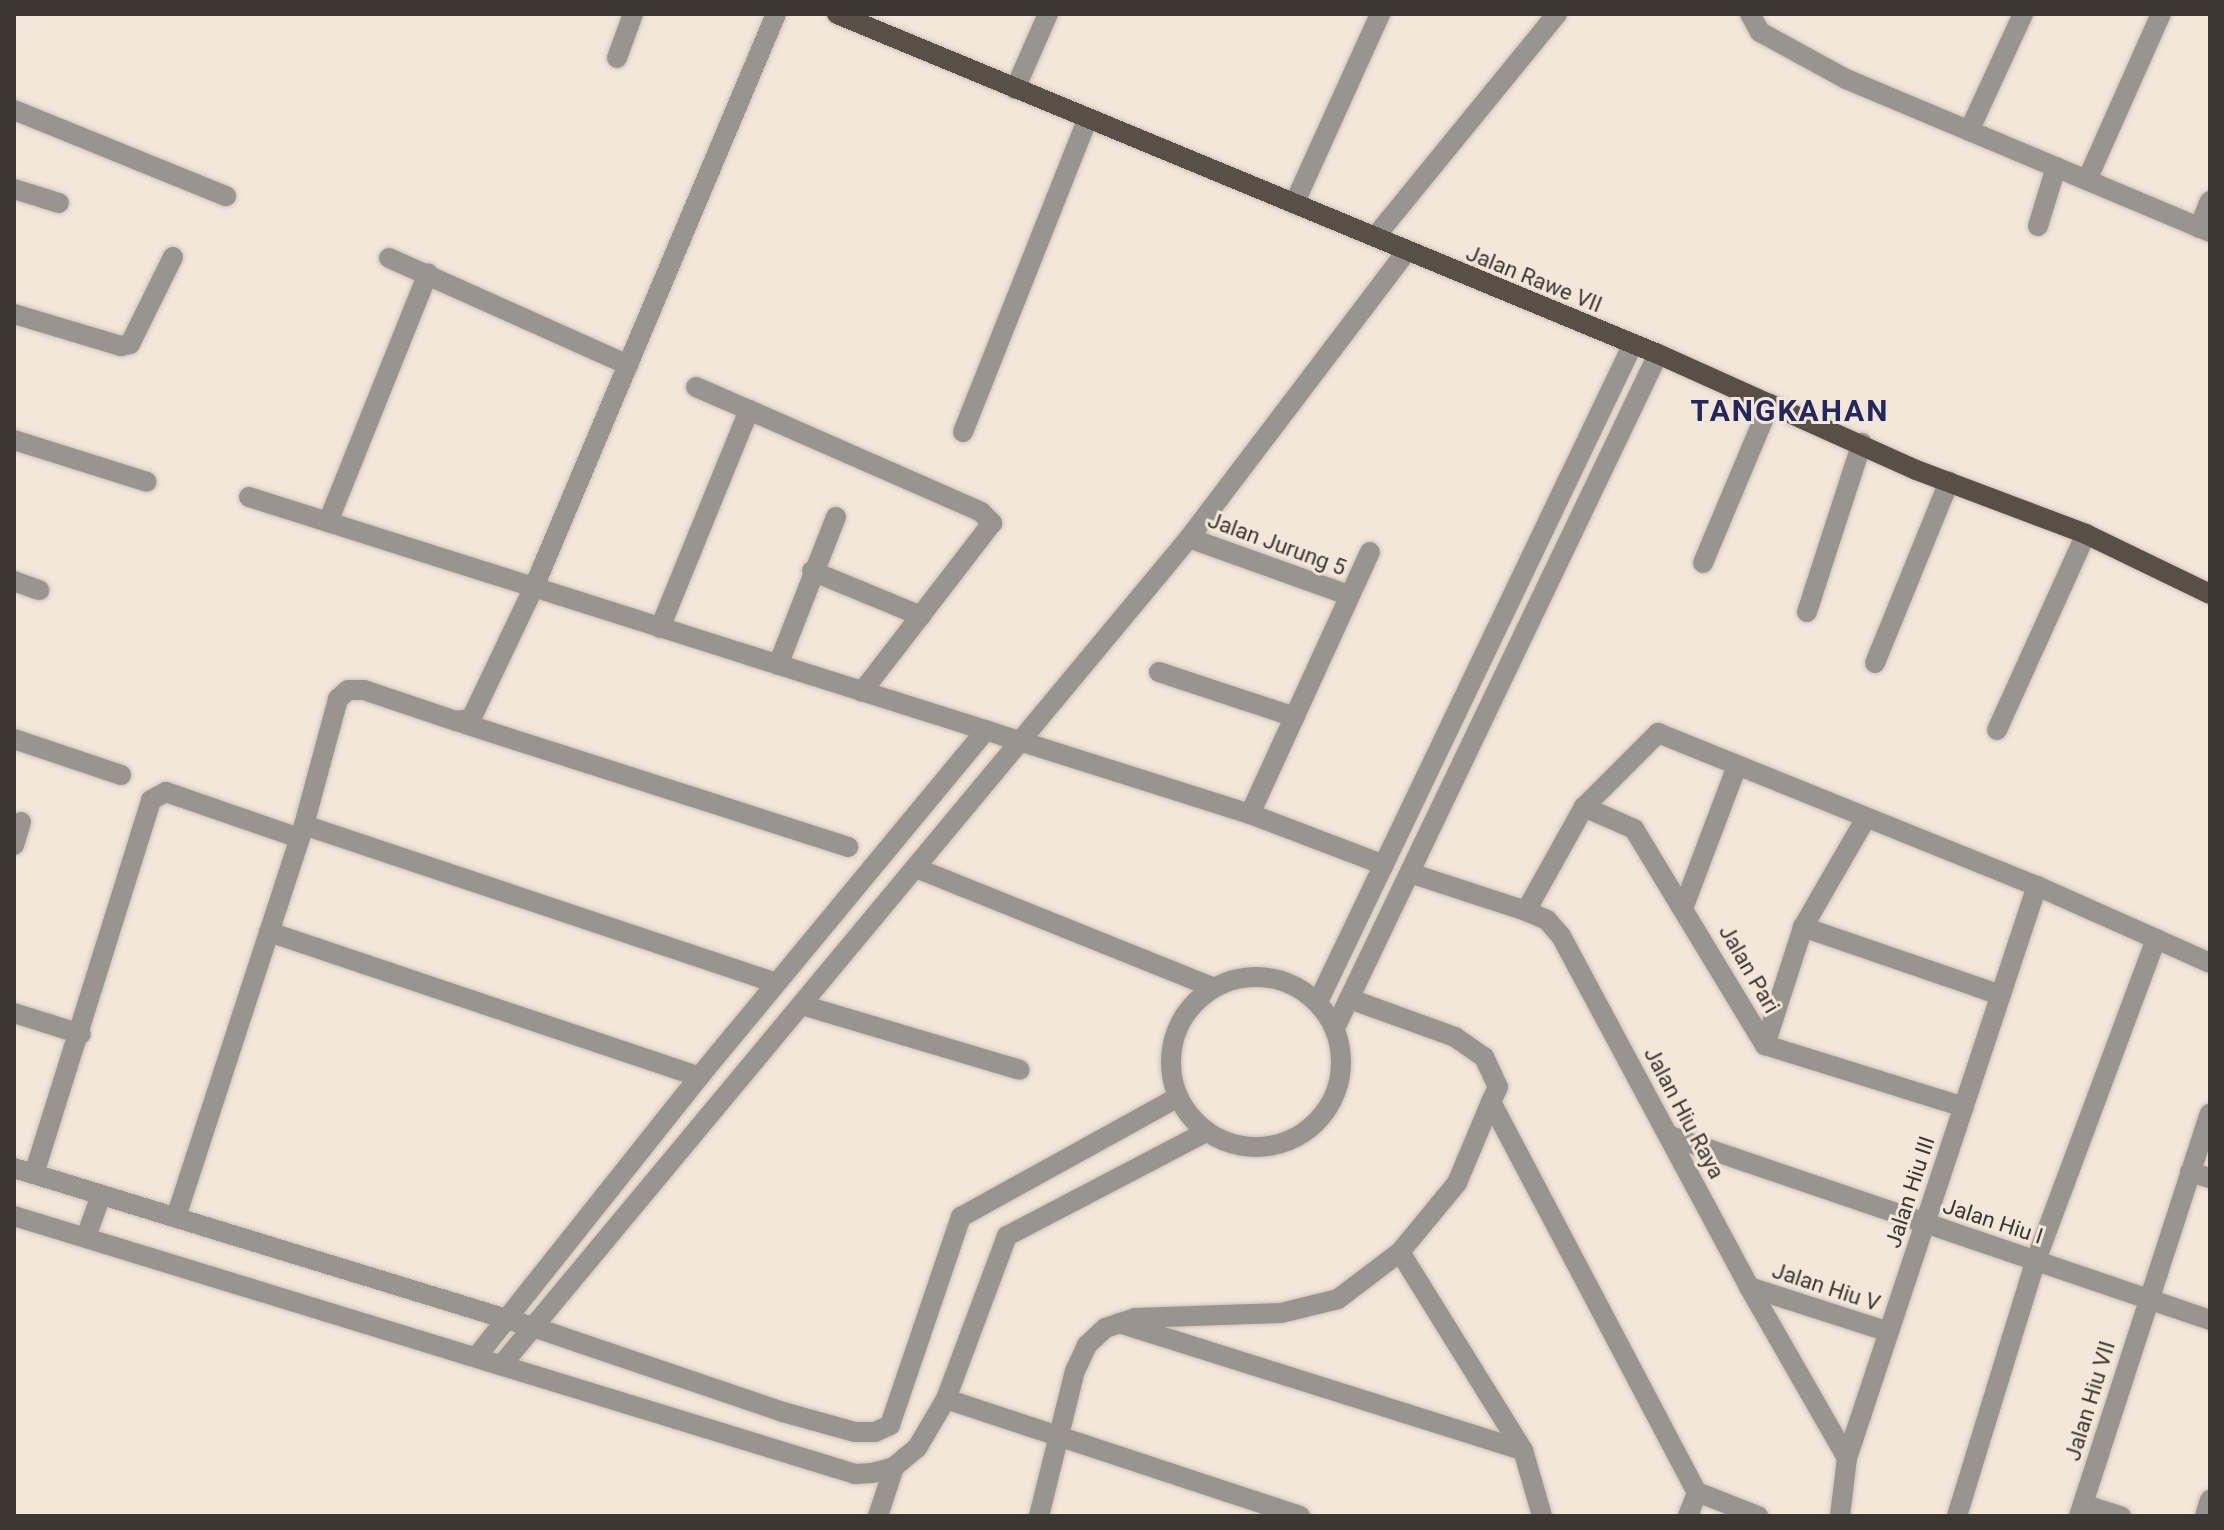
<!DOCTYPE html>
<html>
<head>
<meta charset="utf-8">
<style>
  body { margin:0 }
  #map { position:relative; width:2224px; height:1530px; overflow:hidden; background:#f3e7da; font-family:Roboto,sans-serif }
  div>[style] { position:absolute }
  .roads { filter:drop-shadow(0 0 2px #cec4b8) drop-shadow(0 0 2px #cec4b8) }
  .minor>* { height:20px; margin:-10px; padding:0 10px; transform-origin:10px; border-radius:10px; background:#99948f }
  .minor>.ring { margin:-10px; padding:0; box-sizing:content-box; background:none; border:20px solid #99948f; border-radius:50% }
  .major>* { height:20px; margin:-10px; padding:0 10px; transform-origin:10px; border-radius:10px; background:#585047 }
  span { translate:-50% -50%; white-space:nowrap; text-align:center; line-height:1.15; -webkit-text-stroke:6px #f3e7da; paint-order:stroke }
  .street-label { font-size:22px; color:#3c3732 }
  .district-label { font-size:30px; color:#222760; font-weight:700; letter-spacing:2px }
  .frame { position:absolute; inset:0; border:16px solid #3c3732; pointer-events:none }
</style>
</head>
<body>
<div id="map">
  <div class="roads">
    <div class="minor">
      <div style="left:1750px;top:14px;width:21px;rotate:61deg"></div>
      <div style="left:1760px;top:32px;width:98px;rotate:28.7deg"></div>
      <div style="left:1846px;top:79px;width:395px;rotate:22.8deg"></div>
      <div style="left:617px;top:58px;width:47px;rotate:-70deg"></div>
      <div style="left:1015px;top:89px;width:82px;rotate:-66.3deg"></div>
      <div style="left:14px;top:110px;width:229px;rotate:22.1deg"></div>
      <div style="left:1969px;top:131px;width:129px;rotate:-65.2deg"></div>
      <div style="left:2087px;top:180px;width:182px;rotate:-66deg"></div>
      <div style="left:14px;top:189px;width:47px;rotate:17.3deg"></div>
      <div style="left:1294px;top:204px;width:209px;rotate:-65.6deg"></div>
      <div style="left:2038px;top:226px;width:62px;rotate:-73deg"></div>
      <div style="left:2199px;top:228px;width:29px;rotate:-68deg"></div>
      <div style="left:1375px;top:237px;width:288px;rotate:-50.8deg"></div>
      <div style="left:389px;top:258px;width:262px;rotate:24.1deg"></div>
      <div style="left:14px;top:314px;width:112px;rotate:16.7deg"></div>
      <div style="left:121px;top:346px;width:9px;rotate:-13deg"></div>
      <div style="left:130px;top:344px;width:97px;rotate:-63.7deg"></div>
      <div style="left:696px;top:387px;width:58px;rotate:23.5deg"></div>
      <div style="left:963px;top:432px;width:336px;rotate:-68.3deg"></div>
      <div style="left:14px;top:440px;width:139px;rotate:17.5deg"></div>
      <div style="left:249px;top:497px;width:1050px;rotate:17.57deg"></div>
      <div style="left:1250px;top:814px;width:143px;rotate:20.8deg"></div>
      <div style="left:328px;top:522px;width:268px;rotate:-68.1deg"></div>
      <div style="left:1189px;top:538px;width:169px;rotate:19.7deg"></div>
      <div style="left:1703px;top:563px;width:173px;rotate:-67.2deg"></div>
      <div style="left:812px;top:571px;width:118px;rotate:22.4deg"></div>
      <div style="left:14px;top:581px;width:27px;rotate:20deg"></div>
      <div style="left:1807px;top:612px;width:178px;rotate:-72deg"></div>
      <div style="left:660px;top:628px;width:235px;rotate:-67.8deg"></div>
      <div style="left:749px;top:410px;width:253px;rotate:23.7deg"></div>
      <div style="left:981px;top:512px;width:16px;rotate:45deg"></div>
      <div style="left:992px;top:523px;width:213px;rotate:127.6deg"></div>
      <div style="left:1875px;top:663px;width:196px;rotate:-67.8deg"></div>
      <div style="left:778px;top:665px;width:159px;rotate:-68.6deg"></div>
      <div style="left:1159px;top:672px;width:143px;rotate:18.3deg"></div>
      <div style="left:456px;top:721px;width:412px;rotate:17.8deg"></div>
      <div style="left:1997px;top:730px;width:215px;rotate:-65.6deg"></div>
      <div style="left:14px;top:739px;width:113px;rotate:18.6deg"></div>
      <div style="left:1584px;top:807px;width:55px;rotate:23.7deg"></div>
      <div style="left:1634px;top:829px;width:253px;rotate:58.8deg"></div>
      <div style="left:1765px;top:1045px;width:208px;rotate:17.3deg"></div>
      <div style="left:1250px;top:814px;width:288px;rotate:-65.4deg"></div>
      <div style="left:1866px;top:818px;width:126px;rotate:120deg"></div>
      <div style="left:1803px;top:927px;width:209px;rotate:19deg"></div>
      <div style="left:304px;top:825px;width:497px;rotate:18.5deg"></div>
      <div style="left:14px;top:845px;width:24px;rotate:-73deg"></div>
      <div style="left:916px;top:868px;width:319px;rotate:21.9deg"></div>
      <div style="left:1410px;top:873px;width:122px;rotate:18.1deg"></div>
      <div style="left:1526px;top:911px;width:23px;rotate:23deg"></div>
      <div style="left:1547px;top:920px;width:21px;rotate:49deg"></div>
      <div style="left:1561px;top:936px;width:398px;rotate:61.8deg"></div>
      <div style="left:1749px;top:1287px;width:197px;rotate:60.2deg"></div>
      <div style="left:1684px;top:906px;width:150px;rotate:-69.3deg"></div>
      <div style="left:1526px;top:911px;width:119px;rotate:-60.9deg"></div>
      <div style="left:1584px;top:807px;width:105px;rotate:-45deg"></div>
      <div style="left:1658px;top:733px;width:409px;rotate:22deg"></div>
      <div style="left:2037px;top:886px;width:189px;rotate:24deg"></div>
      <div style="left:269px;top:932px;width:454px;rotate:18.6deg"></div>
      <div class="ring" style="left:1171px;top:977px;width:150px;height:150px"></div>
      <div style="left:1350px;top:999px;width:112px;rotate:19.9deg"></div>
      <div style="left:1455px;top:1037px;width:35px;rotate:35deg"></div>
      <div style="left:1484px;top:1057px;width:33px;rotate:65deg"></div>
      <div style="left:1498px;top:1087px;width:17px;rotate:115deg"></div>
      <div style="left:1491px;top:1102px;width:441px;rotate:62.2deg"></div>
      <div style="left:1318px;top:1002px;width:730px;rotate:-64.42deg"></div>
      <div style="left:802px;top:1005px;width:227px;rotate:16.6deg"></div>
      <div style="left:14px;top:1013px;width:70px;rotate:17.4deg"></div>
      <div style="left:1335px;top:1028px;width:747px;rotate:-64.39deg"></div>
      <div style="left:1765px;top:1045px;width:124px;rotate:-72.1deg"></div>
      <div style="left:1670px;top:1136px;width:570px;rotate:18.82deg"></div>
      <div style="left:14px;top:1168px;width:546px;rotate:17.04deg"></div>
      <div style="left:536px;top:1328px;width:261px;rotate:18.8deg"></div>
      <div style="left:783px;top:1412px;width:75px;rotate:15.5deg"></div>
      <div style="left:855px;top:1432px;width:20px"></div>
      <div style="left:875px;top:1432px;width:17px;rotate:-25deg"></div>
      <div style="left:890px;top:1425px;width:220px;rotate:-71.2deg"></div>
      <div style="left:961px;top:1217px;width:248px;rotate:-28.9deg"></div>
      <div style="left:2190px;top:1172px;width:21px;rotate:17deg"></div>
      <div style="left:34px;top:1174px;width:392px;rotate:-72.6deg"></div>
      <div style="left:151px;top:800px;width:17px;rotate:-28deg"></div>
      <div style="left:166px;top:792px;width:141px;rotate:19.1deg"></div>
      <div style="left:14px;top:1216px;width:880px;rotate:17.05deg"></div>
      <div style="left:855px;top:1474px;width:17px;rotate:-3deg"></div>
      <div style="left:872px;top:1473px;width:23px;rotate:-15deg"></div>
      <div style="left:894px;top:1467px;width:30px;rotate:-40deg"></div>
      <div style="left:917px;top:1448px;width:57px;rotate:-59.4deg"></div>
      <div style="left:946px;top:1399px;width:174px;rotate:-69.5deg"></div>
      <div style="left:1007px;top:1236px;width:225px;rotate:-27.6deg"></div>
      <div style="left:176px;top:1217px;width:412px;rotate:-71.9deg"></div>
      <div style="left:304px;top:825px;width:131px;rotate:-74.9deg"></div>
      <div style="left:338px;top:699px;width:13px;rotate:-42deg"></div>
      <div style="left:348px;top:690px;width:16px"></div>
      <div style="left:364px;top:690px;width:97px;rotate:18.6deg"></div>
      <div style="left:456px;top:721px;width:15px;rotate:-8deg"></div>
      <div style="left:471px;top:719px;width:146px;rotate:-64.5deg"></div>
      <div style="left:534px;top:587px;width:622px;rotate:-67.1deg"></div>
      <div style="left:86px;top:1237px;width:45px;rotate:-70.3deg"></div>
      <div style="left:1400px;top:1252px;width:233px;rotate:58.2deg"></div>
      <div style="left:1523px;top:1450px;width:69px;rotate:73.9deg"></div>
      <div style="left:1749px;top:1287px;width:147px;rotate:17.8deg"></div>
      <div style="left:1119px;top:1323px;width:423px;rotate:17.5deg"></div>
      <div style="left:478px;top:1355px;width:355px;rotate:-51.5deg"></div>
      <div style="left:699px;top:1077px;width:450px;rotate:-50.4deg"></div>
      <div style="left:504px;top:1362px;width:1072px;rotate:-50.26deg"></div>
      <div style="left:1189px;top:538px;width:358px;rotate:-52.8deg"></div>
      <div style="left:946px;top:1399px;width:373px;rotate:18.3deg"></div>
      <div style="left:2083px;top:1504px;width:40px;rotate:18deg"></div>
      <div style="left:878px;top:1516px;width:52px;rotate:-71.9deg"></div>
      <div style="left:1039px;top:1516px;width:149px;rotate:-76.1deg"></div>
      <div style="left:1075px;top:1371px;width:29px;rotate:-65deg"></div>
      <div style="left:1087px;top:1345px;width:25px;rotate:-43deg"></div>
      <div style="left:1105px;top:1328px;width:32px;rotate:-18deg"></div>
      <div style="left:1135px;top:1318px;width:146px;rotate:-2deg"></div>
      <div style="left:1281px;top:1313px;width:59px;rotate:-13.8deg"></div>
      <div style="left:1338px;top:1299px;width:78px;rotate:-37.2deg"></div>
      <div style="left:1400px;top:1252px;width:89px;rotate:-50.4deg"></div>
      <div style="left:1457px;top:1183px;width:88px;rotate:-67.2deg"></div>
      <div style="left:1688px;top:1516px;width:26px;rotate:-69deg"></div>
      <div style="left:1697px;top:1492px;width:66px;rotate:21.5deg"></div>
      <div style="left:1840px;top:1516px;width:58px;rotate:-83.1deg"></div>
      <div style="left:1847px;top:1458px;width:603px;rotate:-71.63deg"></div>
      <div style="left:1957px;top:1516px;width:268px;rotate:-72.9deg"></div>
      <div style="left:2036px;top:1260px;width:343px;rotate:-69.5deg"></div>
      <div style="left:2079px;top:1516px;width:423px;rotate:-72deg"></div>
      <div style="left:2205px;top:1516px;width:17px;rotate:-73deg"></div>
    </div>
    <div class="major">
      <div style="left:837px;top:14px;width:889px;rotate:22.5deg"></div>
      <div style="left:1658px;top:354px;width:283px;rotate:24.2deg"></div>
      <div style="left:1916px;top:470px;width:182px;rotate:20.6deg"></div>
      <div style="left:2086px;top:534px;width:138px;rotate:25.8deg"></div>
    </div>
  </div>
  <div class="street-label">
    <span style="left:1534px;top:279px;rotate:22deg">Jalan Rawe VII</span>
    <span style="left:1277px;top:544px;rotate:20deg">Jalan Jurung 5</span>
    <span style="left:1749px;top:969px;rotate:60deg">Jalan Pari</span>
    <span style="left:1684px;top:1113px;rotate:62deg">Jalan Hiu Raya</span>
    <span style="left:1910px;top:1192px;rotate:-72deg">Jalan Hiu III</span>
    <span style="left:1993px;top:1221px;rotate:18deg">Jalan Hiu I</span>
    <span style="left:1826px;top:1287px;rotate:18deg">Jalan Hiu V</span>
    <span style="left:2090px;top:1401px;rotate:-73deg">Jalan Hiu VII</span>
  </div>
  <div class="district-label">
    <span style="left:1790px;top:411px">TANGKAHAN</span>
  </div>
  <div class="frame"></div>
</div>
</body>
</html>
